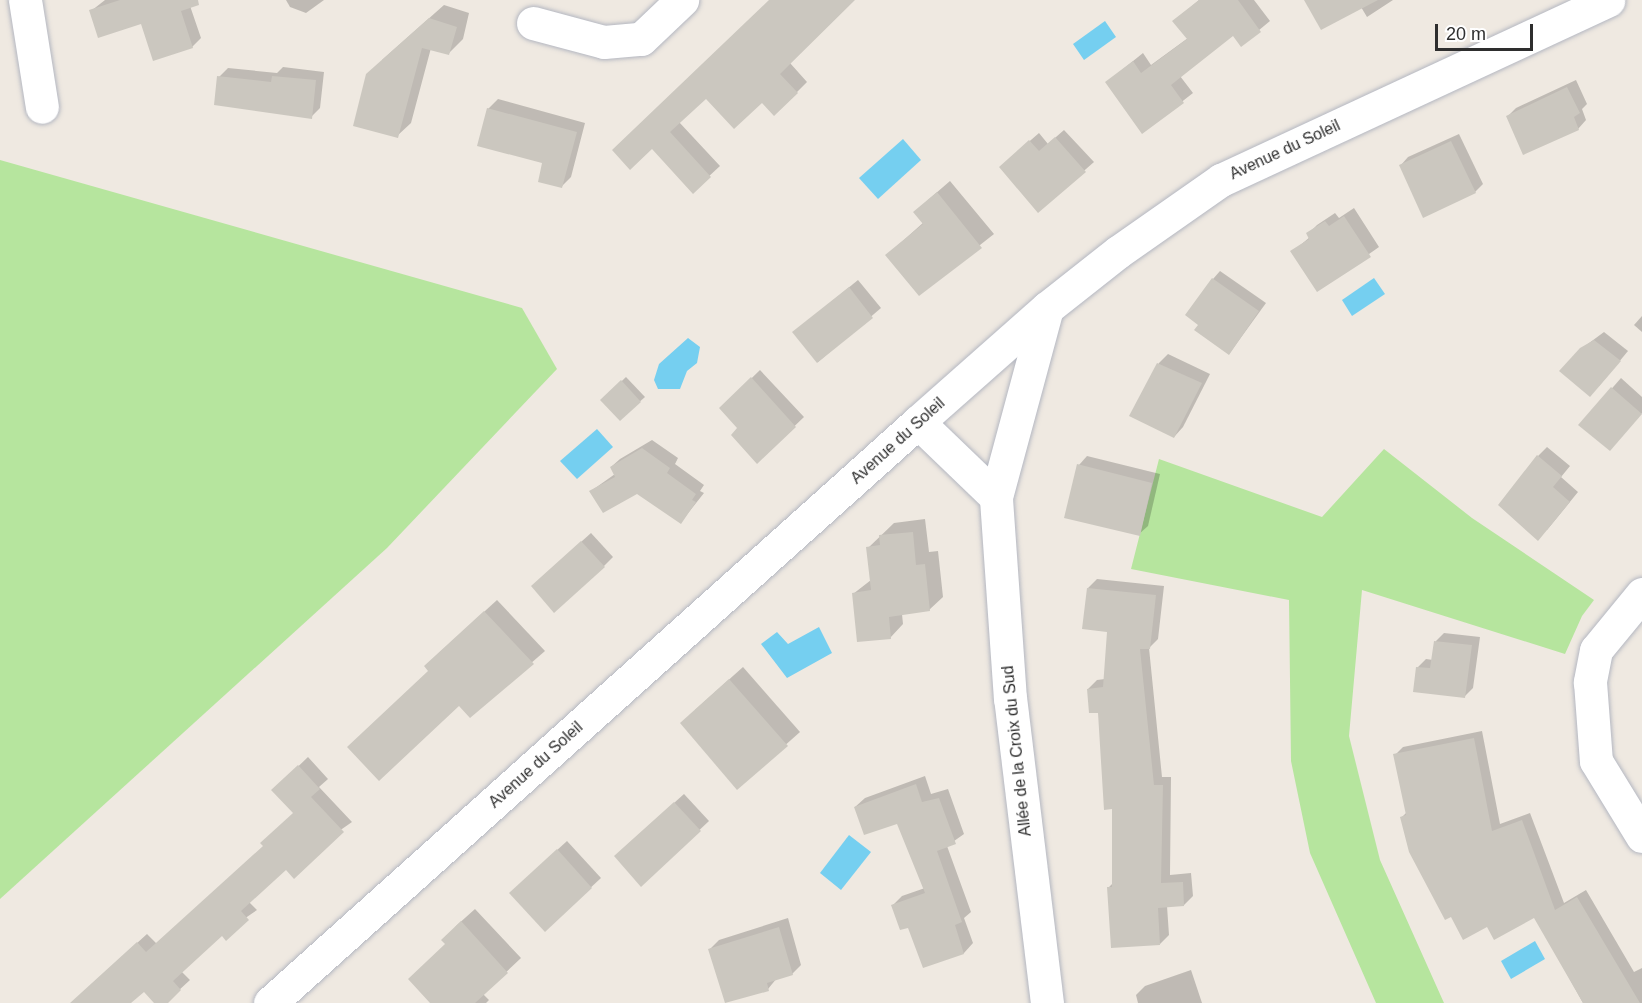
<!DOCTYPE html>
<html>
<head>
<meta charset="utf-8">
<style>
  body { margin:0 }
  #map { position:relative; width:1642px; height:1003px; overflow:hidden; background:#efe9e1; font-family:Arial,sans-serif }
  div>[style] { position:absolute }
  .green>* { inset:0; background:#b6e59e }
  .water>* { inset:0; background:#75cff0 }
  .shadow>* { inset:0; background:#0003 }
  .building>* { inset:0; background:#cbc7bf }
  .roads { filter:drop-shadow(0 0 2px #b4b7c1) drop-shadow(0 0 2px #b4b7c1) }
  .street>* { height:33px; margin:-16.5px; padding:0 16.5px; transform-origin:16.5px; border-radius:16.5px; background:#fff }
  span { translate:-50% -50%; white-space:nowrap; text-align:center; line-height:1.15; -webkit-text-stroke:4.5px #fff; paint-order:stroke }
  .street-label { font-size:16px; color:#2e2e2e }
  .scale { position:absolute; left:1435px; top:24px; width:98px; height:27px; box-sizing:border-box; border:3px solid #2e2e2e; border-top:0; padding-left:8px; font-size:18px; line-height:21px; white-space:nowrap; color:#2e2e2e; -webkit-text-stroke:4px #fff; paint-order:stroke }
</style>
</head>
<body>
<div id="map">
  <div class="green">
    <div style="clip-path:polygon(0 160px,522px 308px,557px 369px,387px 548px,0 899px)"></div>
    <div style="clip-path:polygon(1384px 449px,1472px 518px,1594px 600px,1582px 616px,1565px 654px,1362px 590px,1349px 736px,1380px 860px,1444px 1003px,1376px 1003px,1310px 853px,1291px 761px,1289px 600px,1131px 569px,1159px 459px,1322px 517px)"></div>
  </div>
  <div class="water">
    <div style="clip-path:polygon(1105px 21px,1116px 37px,1084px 60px,1073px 44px)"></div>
    <div style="clip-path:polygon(903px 139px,921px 160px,878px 199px,859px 178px)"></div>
    <div style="clip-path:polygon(1374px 278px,1385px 294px,1352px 316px,1342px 300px)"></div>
    <div style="clip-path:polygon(688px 338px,700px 347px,697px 363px,687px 371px,680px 389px,658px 389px,654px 380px,659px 364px)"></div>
    <div style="clip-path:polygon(597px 429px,613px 447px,577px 479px,560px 461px)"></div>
    <div style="clip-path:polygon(819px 627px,832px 653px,787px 678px,761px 644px,777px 632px,788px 644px)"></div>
    <div style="clip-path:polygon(849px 835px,871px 852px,841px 890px,820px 873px)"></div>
    <div style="clip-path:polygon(1535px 941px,1545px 959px,1511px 979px,1501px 961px)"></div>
  </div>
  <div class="shadow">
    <div style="clip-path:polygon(105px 0,188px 0,201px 38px,192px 47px,142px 22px,91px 11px)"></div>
    <div style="clip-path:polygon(286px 0,324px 0,306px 13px,290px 7px)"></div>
    <div style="clip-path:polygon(771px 0,854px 0,790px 63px,807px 82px,797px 92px,762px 101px,706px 97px,679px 122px,720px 166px,693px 191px,652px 147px)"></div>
    <div style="clip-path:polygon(1199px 0,1254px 0,1270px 21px,1241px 45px,1233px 34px,1180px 76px,1193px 93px,1143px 132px,1107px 82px,1143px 53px,1151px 65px,1188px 38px,1174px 21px)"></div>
    <div style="clip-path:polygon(1306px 0,1393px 0,1367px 17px,1361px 7px)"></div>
    <div style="clip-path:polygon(444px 5px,469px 13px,463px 39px,449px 53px,431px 48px,411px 123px,397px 136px,382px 60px)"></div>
    <div style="clip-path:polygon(283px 67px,324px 72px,320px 108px,311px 117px,219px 77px,228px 68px,277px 73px)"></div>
    <div style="clip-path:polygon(1576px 80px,1587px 104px,1582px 109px,1586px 120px,1578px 129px,1508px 116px,1516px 108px)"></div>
    <div style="clip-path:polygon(498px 99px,585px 123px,571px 177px,562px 186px,544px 162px,488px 109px)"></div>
    <div style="clip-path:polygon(1064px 130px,1094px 162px,1038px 211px,1009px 159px,1039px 133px,1048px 144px)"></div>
    <div style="clip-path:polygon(1459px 134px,1483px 184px,1475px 192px,1401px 165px,1408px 157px)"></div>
    <div style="clip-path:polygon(950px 181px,994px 234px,919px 293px,887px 255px,924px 222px,928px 200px)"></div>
    <div style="clip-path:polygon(1354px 208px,1379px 247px,1318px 290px,1292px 252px,1310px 237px,1308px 234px,1317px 225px,1335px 213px,1339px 218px)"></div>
    <div style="clip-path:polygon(1220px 271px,1266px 303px,1229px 354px,1201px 325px,1213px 279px)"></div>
    <div style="clip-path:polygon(858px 280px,881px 308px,818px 362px,794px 332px)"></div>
    <div style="clip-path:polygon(1642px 316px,1642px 332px,1634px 325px)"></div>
    <div style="clip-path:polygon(1604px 332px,1628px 351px,1599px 386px,1581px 349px)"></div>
    <div style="clip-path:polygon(1168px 354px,1210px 374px,1183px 427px,1174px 437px,1131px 415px,1159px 363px)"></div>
    <div style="clip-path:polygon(760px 370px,804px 417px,757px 462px,739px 428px,721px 408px)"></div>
    <div style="clip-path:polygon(626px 377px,645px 397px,620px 419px,602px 400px)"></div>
    <div style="clip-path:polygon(1621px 378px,1642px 397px,1642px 413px,1610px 449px,1580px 425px)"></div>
    <div style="clip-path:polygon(652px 440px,678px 458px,675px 464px,704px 485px,700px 491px,704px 493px,681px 522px,638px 492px,591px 491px,615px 474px,611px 467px,620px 459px)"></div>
    <div style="clip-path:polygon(1547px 447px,1570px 466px,1561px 477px,1578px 492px,1547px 530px,1538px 456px)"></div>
    <div style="clip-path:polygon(1087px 456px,1160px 474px,1148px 526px,1139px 534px,1079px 465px)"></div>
    <div style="clip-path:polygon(925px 519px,929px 552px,938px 551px,943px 597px,929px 610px,902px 614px,903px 624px,890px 638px,853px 594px,871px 580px,868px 548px,894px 523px)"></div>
    <div style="clip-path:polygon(591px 533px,613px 557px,604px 566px,542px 577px)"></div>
    <div style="clip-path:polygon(1097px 579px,1164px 586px,1158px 639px,1149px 648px,1162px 777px,1171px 777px,1170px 875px,1191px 873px,1193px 896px,1184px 905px,1167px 906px,1169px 935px,1160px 944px,1108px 888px,1114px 882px,1113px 807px,1100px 711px,1088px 689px,1097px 680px,1105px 679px,1109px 631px,1088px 588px)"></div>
    <div style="clip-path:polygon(497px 600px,545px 651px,470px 716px,429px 670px,438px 654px)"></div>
    <div style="clip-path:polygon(1444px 633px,1480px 637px,1473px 688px,1465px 696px,1417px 668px,1426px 659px,1433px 660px,1436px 641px)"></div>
    <div style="clip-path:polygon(743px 667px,800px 732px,737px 788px,695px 710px)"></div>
    <div style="clip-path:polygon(1482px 731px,1500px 824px,1530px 813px,1564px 903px,1586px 890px,1634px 972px,1642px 968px,1642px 1003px,1583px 1003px,1535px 916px,1488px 925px,1401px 818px,1407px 812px,1395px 755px,1403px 747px)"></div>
    <div style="clip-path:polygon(308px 757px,328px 779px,319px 787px,352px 822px,286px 868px,249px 902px,257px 910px,222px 934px,181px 971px,190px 980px,165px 1003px,156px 1003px,144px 990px,129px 1003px,78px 1003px,94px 982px,147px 934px,157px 944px,264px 846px,295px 813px,283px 781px)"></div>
    <div style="clip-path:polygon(925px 776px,931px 794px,948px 789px,964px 834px,947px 846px,971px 912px,964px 918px,973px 943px,964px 953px,924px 966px,909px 926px,892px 906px,902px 896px,925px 888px,898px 822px,855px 807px,865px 798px)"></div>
    <div style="clip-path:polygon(684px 794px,709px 821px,641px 885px,625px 847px)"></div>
    <div style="clip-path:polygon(567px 841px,601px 878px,545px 930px,520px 884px)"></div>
    <div style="clip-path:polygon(475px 909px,521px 958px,483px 994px,489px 1000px,486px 1003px,432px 1003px,446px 944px,456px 926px)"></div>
    <div style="clip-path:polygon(788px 918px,801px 965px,792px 974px,777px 978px,768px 989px,710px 949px,719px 940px)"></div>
    <div style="clip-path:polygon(1191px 970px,1202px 1003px,1138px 1003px,1136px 995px,1145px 986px)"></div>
  </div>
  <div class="building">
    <div style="clip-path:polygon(120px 0,198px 0,199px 5px,181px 11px,193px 48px,153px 61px,141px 24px,98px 38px,89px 10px)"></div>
    <div style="clip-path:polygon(769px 0,855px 0,780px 74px,798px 93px,774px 116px,762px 103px,734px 129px,706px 99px,670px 132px,711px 177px,693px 194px,652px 149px,630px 170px,612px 150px)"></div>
    <div style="clip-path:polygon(1199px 0,1238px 0,1261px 32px,1241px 47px,1233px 36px,1171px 85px,1184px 103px,1142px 134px,1105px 82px,1133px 61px,1141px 73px,1187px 39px,1172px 21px)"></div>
    <div style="clip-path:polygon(1304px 0,1378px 0,1321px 30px)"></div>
    <div style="clip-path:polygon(429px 18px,457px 27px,449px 55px,422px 48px,398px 138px,353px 126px,366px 74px)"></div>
    <div style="clip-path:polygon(217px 76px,271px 82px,272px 76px,316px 80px,312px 119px,214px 105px)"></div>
    <div style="clip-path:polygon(1567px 87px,1580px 113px,1574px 117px,1579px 130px,1523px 155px,1506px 116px)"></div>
    <div style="clip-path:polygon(487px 108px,577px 132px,562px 188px,538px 182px,542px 163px,477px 146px)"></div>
    <div style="clip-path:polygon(1055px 137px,1086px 172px,1038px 213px,999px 167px,1029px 140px,1039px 151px)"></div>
    <div style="clip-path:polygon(1451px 141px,1476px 193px,1423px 218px,1399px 165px)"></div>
    <div style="clip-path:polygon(937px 192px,982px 248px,919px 296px,885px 255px,923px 224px,913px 212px)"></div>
    <div style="clip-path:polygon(1344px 216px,1371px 257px,1317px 292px,1290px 251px,1309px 239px,1306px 233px,1325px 221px,1329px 226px)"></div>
    <div style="clip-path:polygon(1212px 278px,1259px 311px,1229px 355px,1194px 330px,1198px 325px,1185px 315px)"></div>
    <div style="clip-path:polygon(849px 287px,873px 318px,817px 363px,792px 332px)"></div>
    <div style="clip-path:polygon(1594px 340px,1621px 361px,1590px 397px,1559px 371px,1580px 348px)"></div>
    <div style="clip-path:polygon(1157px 363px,1202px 383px,1174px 438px,1129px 416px)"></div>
    <div style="clip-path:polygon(751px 377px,796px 427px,757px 464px,731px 435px,737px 428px,719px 408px)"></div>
    <div style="clip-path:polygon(621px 380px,641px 402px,620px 421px,600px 400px)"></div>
    <div style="clip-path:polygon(1611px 387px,1642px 414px,1610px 451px,1578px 425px)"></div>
    <div style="clip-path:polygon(642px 448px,670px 468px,667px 473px,696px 494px,692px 500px,696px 502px,681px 524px,637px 494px,603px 513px,589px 491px,615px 477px,610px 467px)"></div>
    <div style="clip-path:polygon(1537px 455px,1562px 476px,1553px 487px,1570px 502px,1538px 541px,1498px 505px)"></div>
    <div style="clip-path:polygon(1077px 464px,1152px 483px,1140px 536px,1064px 518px)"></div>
    <div style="clip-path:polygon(913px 532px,916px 565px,925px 564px,930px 611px,889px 617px,891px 639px,857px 642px,852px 593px,871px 590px,866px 547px,880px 545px,879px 535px)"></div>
    <div style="clip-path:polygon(581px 541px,605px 567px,554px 613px,531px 586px)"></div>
    <div style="clip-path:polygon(1087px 588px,1156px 595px,1150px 649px,1140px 649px,1154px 785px,1163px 785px,1161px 883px,1183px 882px,1184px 906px,1158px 908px,1160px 945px,1111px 948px,1107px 887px,1112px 887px,1112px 809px,1104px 810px,1098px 713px,1089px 713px,1087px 689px,1103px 687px,1107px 632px,1082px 629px)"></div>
    <div style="clip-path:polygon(484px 611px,534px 664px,470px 718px,459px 706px,379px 781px,347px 747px,428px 671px,424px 666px)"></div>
    <div style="clip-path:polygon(1434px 641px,1472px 645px,1465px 698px,1413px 692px,1416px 667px,1430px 668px)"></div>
    <div style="clip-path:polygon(729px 679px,788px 746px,737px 790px,680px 723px)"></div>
    <div style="clip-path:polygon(1474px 738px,1492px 831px,1522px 820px,1555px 910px,1577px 897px,1640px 1003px,1583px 1003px,1534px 918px,1494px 940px,1487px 927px,1463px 940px,1451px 917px,1445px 920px,1409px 852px,1400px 817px,1406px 815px,1393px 754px)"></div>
    <div style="clip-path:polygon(298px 765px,320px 789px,311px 797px,344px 832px,294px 879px,286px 870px,241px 911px,249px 920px,226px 941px,222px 936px,173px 981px,181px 990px,168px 1003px,154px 1003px,144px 992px,131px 1003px,70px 1003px,137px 942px,146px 952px,263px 846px,260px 843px,293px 813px,271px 790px)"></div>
    <div style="clip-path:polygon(916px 784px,922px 802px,939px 798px,956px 844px,937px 851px,962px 922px,955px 925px,964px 954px,923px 968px,908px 928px,900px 930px,891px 905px,925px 893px,897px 824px,864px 835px,854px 807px)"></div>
    <div style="clip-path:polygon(674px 802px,701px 831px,641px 887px,614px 856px)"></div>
    <div style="clip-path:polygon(557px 849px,592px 888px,545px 932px,509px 893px)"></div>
    <div style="clip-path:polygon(461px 921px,508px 973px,475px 1003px,430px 1003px,408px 979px,445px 944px,441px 940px)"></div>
    <div style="clip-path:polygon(779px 927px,793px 975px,767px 983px,769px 991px,725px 1003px,708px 949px)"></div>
  </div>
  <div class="roads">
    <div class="street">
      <div style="left:25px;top:0;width:108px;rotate:81deg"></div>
      <div style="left:533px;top:23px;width:73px;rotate:15deg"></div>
      <div style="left:604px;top:42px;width:37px;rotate:-5deg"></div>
      <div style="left:641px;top:39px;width:57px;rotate:-43.6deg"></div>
      <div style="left:918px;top:422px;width:108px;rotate:43.9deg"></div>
      <div style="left:1642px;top:594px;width:72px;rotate:129.4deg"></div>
      <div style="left:1596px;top:650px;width:33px;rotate:101deg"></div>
      <div style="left:1590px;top:682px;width:79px;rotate:85.7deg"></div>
      <div style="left:1596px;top:761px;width:88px;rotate:58.5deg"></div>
      <div style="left:270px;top:1003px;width:870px;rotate:-41.88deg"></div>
      <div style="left:918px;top:422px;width:172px;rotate:-41.5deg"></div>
      <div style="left:1047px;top:308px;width:90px;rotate:-38.3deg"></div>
      <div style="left:1118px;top:252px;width:126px;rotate:-35deg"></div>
      <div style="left:1221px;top:180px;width:427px;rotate:-24.9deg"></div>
      <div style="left:1047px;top:1003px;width:306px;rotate:-96.9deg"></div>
      <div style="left:1010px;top:699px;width:202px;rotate:-94deg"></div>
      <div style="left:996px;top:497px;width:196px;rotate:-74.9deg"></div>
    </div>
  </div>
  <div class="street-label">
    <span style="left:1285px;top:150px;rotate:-25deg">Avenue du Soleil</span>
    <span style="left:898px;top:441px;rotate:-42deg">Avenue du Soleil</span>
    <span style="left:1017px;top:751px;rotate:-96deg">Allée de la Croix du Sud</span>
    <span style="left:536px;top:765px;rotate:-42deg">Avenue du Soleil</span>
  </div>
  <div class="scale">20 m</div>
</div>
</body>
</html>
